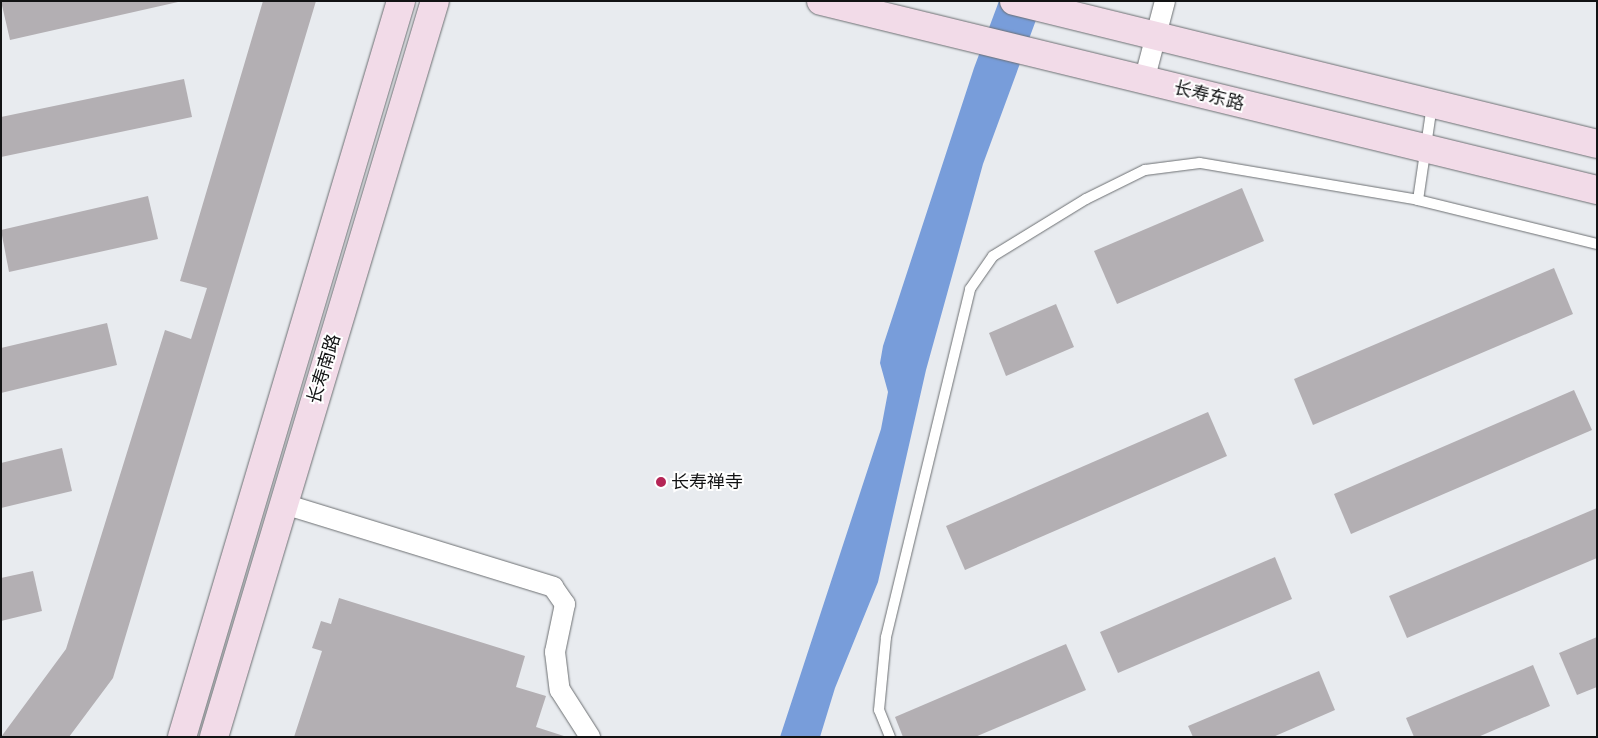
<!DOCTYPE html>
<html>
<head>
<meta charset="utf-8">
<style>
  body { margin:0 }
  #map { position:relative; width:1598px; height:738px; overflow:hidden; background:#e8ebef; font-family:"Zilla Slab","Noto Sans SC",serif }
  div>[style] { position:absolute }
  .water>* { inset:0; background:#789dda }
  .building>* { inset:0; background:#b3afb3 }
  .roads { filter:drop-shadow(0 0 1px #6c6f72) drop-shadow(0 0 1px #6c6f72) }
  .lane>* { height:10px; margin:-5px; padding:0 5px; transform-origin:5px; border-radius:5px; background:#fff }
  .street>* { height:20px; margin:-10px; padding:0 10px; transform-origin:10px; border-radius:10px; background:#fff }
  .secondary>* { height:28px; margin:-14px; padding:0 14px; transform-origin:14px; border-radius:14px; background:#f2dbe8 }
  .dots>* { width:14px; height:14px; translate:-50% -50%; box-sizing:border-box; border:2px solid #fff; border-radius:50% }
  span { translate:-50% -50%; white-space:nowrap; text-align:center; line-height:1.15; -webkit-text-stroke:4px #fff; paint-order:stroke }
  .street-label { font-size:18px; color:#121314 }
  .poi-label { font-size:18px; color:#121314 }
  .left { translate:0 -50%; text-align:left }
  .frame { position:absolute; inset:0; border:2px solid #121314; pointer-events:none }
</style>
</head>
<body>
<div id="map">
  <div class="water">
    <div style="clip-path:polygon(999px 1px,1043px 1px,983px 164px,926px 370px,878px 582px,835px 688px,820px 737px,780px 737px,881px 429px,888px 392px,880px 363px,883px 346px,974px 68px)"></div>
  </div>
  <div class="building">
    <div style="clip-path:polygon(1px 1px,178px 1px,178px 2px,10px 40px)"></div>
    <div style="clip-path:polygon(263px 1px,316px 1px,113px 678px,69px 737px,1px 737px,66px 649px,165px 330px,191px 339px,207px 288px,180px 281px)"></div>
    <div style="clip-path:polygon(184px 79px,192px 117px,1px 157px,1px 117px)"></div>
    <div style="clip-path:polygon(1242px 188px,1264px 241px,1117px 304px,1094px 251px)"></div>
    <div style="clip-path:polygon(148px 196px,158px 239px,9px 272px,1px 230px)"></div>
    <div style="clip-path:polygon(1554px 268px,1573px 314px,1313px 425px,1294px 379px)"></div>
    <div style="clip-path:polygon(1056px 304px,1074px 347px,1006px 376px,989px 333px)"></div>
    <div style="clip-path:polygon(107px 323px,117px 365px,1px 393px,1px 348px)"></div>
    <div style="clip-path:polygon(1574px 390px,1592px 430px,1351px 534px,1334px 494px)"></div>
    <div style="clip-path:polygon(1208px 412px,1227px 456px,965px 570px,946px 526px)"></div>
    <div style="clip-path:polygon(62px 448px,72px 491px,1px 508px,1px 463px)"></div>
    <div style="clip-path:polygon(1597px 508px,1597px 558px,1407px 638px,1389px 596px)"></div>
    <div style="clip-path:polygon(1275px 557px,1292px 599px,1118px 673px,1100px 632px)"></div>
    <div style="clip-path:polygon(33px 571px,42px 611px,1px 621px,1px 578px)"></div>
    <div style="clip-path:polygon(339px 598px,525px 656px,516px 687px,546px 696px,536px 727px,567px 737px,294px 737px,322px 651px,312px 648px,321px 621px,331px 624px)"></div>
    <div style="clip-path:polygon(1597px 637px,1597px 687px,1577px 695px,1559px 653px)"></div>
    <div style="clip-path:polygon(1066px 644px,1086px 690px,975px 737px,903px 737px,895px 717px)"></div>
    <div style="clip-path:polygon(1533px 665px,1550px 706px,1478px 737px,1414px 737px,1406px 718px)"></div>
    <div style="clip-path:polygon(1319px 671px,1335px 710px,1273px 737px,1193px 737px,1188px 726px)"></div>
  </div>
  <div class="roads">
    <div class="lane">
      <div style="left:1418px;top:200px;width:96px;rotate:-81.6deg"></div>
      <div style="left:890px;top:737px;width:29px;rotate:-112deg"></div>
      <div style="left:879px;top:710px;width:73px;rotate:-84.5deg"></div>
      <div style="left:886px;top:637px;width:358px;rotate:-76.4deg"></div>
      <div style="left:970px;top:289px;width:40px;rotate:-55.1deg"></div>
      <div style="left:993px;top:256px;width:109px;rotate:-31.5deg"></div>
      <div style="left:1086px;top:199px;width:66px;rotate:-26.2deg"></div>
      <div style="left:1145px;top:170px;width:55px;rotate:-7.3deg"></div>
      <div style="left:1200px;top:163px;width:221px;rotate:9.6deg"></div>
      <div style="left:1418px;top:200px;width:184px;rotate:13.8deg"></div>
    </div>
    <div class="street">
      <div style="left:1144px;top:81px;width:83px;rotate:-75.3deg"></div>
      <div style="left:284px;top:504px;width:282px;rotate:17.1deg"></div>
      <div style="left:553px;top:587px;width:21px;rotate:55deg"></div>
      <div style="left:565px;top:604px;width:49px;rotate:101.8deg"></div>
      <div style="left:555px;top:652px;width:38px;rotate:83deg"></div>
      <div style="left:560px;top:690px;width:56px;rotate:57.4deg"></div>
    </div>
    <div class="secondary">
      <div style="left:821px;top:1px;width:799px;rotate:13.69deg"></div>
      <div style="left:1014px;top:1px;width:600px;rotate:13.78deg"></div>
      <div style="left:182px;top:737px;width:768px;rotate:-73.43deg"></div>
      <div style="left:214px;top:737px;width:768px;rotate:-73.29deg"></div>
    </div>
  </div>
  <div class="dots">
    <div style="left:661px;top:482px;background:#b52556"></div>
  </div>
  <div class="street-label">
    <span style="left:1209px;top:96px;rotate:14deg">长寿东路</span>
    <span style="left:324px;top:369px;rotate:-73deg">长寿南路</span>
  </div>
  <div class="poi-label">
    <span class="left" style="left:671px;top:482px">长寿禅寺</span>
  </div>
  <div class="frame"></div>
</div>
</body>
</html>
